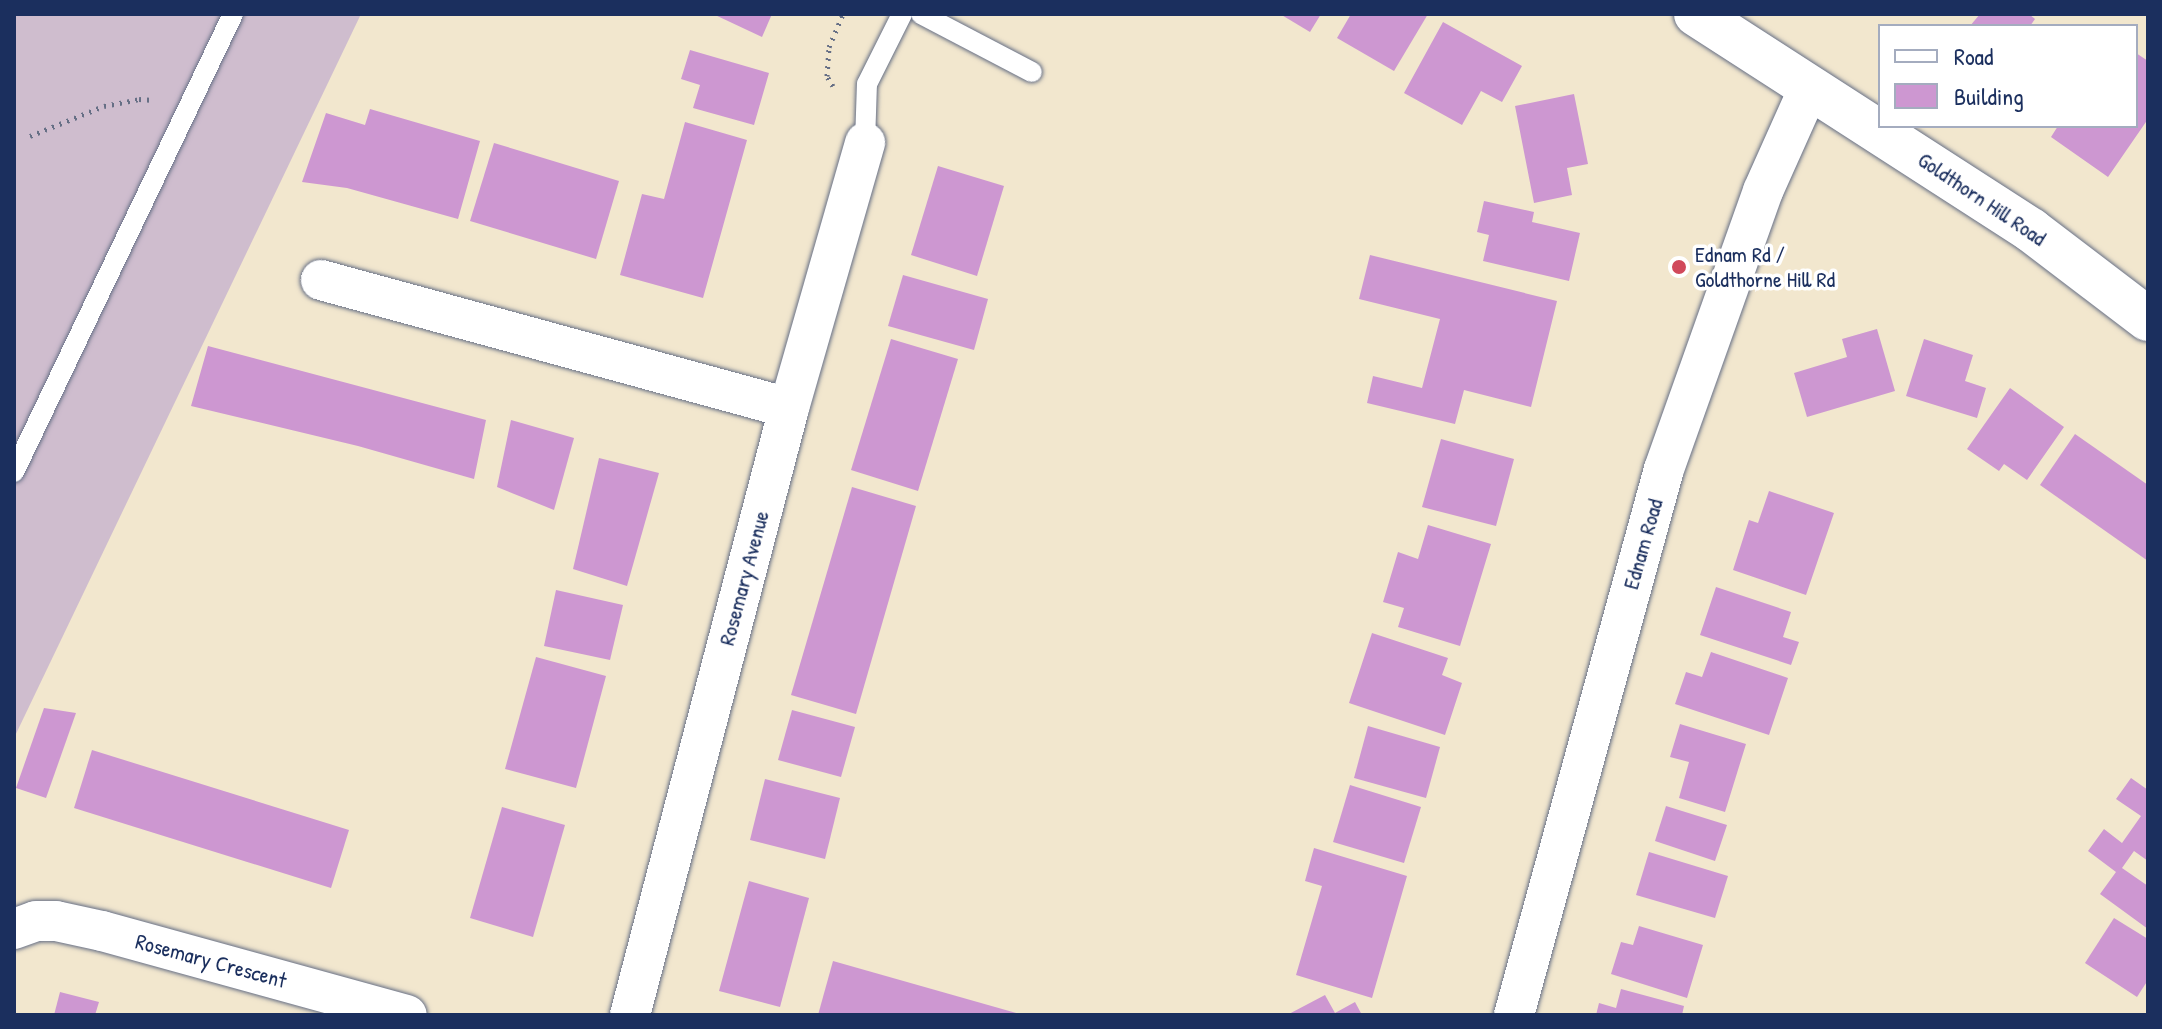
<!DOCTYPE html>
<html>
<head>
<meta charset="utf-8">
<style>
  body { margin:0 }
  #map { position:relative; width:2162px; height:1029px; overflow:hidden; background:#f2e7ce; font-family:"Patrick Hand",sans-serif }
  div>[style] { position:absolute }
  .industrial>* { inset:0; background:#cfbdce }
  .building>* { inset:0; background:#cd97d1 }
  .path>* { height:5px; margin-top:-2.5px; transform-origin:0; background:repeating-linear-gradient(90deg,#666f85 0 2px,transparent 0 8px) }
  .roads { filter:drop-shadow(0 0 2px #666f85) drop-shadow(0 0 2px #666f85) }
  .service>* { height:20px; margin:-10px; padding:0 10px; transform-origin:10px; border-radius:10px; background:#fff }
  .minor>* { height:40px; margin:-20px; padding:0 20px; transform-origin:20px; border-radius:20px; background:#fff }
  .primary>* { height:44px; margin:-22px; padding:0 22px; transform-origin:22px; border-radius:22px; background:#fff }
  .dots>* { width:22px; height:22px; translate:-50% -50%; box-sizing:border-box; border:4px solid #fff; border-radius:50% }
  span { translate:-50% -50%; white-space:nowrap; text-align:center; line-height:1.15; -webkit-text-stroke:7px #fff; paint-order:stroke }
  .street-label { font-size:22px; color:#1b2f5e }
  .poi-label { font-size:22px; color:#1b2f5e }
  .left { translate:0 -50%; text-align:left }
  .frame { position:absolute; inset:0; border:16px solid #1b2f5e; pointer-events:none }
  .legend { position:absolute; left:1878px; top:24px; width:260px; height:104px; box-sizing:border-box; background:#fff; border:2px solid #a4acbf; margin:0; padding:10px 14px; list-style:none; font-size:24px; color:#1b2f5e }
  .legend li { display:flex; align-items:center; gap:16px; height:40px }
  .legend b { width:40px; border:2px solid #a4acbf }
</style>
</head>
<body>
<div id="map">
  <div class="industrial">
    <div style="clip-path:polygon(14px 14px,361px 14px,14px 738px)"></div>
  </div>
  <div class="building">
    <div style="clip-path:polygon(713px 14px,772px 14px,762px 37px)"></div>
    <div style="clip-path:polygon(1280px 14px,1321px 14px,1310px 32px)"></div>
    <div style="clip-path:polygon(1351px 14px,1428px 14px,1394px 71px,1337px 38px)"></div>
    <div style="clip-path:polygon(1980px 14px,2029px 14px,2035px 19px,2030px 26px,1970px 26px)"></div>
    <div style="clip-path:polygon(1443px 22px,1522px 66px,1502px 102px,1481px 91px,1462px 125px,1404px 93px)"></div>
    <div style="clip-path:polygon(690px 50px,769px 73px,754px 125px,693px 108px,700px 85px,681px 79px)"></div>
    <div style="clip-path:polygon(2136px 53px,2148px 61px,2148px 119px,2108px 177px,2051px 137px,2058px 126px,2136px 126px)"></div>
    <div style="clip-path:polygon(1574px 94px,1588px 164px,1567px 168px,1572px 195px,1534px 203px,1515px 106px)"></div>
    <div style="clip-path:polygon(370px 109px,480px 141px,458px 219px,347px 188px,302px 182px,326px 113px,365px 125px)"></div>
    <div style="clip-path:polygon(685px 122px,747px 140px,703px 298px,620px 275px,642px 194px,664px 199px)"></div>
    <div style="clip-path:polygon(494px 143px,619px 181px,596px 259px,470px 221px)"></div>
    <div style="clip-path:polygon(938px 166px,1004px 186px,977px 276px,911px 255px)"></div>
    <div style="clip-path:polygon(1484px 201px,1534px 212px,1532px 222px,1580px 233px,1569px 281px,1483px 261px,1489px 235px,1477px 232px)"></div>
    <div style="clip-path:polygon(1370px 255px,1557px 301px,1531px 407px,1464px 390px,1455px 424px,1367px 403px,1373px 376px,1422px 388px,1440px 319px,1359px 299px)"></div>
    <div style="clip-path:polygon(903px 275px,988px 299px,974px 350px,888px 326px)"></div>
    <div style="clip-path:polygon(1877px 329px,1895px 391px,1807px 417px,1794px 373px,1847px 357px,1842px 339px)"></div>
    <div style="clip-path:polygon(891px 339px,958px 359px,918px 491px,851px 470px)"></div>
    <div style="clip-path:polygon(1924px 339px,1973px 355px,1965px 381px,1986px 388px,1977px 418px,1906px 396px)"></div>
    <div style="clip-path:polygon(208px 346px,486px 420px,474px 479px,358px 446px,191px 406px)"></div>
    <div style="clip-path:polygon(2010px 388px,2064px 427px,2027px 480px,2004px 464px,1999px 471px,1967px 449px)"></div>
    <div style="clip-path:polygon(511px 420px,574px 438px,554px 510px,497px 487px)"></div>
    <div style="clip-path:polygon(2075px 434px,2148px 485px,2148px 561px,2040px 485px)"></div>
    <div style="clip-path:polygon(1441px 439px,1514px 459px,1496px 526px,1422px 507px)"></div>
    <div style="clip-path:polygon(599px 458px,659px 473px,627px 586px,573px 569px)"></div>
    <div style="clip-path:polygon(852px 487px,916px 506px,856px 714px,791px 695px)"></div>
    <div style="clip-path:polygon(1769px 491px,1834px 513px,1806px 595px,1733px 570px,1749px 520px,1758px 523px)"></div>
    <div style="clip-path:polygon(1428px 525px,1491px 544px,1460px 646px,1398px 627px,1404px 608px,1383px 602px,1398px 552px,1418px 559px)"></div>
    <div style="clip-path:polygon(1716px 587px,1791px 612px,1783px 637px,1799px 642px,1791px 665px,1700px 635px)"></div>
    <div style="clip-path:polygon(556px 590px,623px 605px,610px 660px,544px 646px)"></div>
    <div style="clip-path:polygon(1372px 633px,1448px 658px,1442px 675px,1462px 683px,1445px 735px,1349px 703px)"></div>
    <div style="clip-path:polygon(1711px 652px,1788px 678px,1769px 735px,1675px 704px,1686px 672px,1702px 677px)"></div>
    <div style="clip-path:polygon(536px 657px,606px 676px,576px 788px,505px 769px)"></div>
    <div style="clip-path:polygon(44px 708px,76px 713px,46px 798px,16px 788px)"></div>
    <div style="clip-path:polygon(792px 710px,855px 727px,841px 777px,778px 760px)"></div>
    <div style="clip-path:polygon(1680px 724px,1746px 744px,1725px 812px,1679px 798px,1689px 762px,1670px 757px)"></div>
    <div style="clip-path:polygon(1368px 726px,1440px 747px,1426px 798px,1354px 778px)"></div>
    <div style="clip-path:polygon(92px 750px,349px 830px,331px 888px,74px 808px)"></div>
    <div style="clip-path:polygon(2131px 778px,2148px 790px,2148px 861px,2134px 851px,2122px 868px,2148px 886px,2148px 929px,2100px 894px,2116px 872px,2088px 851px,2104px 829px,2122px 843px,2141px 816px,2116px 799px)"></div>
    <div style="clip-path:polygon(765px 779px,840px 798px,825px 859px,750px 840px)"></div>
    <div style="clip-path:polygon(1350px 785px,1421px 807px,1404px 863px,1333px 842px)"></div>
    <div style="clip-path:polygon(1666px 806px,1727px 825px,1715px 861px,1655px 841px)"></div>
    <div style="clip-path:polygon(502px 807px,565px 825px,533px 937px,470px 918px)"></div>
    <div style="clip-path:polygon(1314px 848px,1407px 876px,1372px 998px,1296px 975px,1322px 886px,1305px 881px)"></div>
    <div style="clip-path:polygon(1649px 852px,1728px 876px,1715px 918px,1636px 895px)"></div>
    <div style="clip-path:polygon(749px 881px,809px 898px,780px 1007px,719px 991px)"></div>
    <div style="clip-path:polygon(2114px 918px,2148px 939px,2148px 980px,2137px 997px,2085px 963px)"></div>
    <div style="clip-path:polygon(1639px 926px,1703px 945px,1687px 998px,1611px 974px,1621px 942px,1633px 945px)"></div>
    <div style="clip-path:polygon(833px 961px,1020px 1014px,1020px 1015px,818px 1015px)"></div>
    <div style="clip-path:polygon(1621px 989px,1684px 1006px,1682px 1015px,1596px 1015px,1599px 1003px,1616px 1008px)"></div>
    <div style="clip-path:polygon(60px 992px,99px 1002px,95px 1015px,54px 1015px)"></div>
    <div style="clip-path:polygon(1325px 995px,1335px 1013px,1355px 1002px,1362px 1015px,1287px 1015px)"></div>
  </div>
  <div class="path">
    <div style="left:833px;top:86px;width:12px;rotate:-121deg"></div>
    <div style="left:827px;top:76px;width:29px;rotate:-86deg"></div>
    <div style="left:829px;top:47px;width:36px;rotate:-67deg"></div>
    <div style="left:30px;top:136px;width:80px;rotate:-22.1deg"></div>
    <div style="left:104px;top:106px;width:36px;rotate:-11deg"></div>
    <div style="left:139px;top:99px;width:15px;rotate:4deg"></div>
  </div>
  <div class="roads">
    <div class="service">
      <div style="left:921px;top:14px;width:125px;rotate:27.6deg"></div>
      <div style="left:865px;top:143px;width:59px;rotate:-88.1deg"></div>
      <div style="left:867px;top:84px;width:78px;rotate:-63.4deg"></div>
      <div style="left:14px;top:472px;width:508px;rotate:-64.44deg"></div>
    </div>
    <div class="minor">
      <div style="left:321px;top:280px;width:485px;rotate:15.3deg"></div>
      <div style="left:14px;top:929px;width:23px;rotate:-20deg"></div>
      <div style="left:36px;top:921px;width:20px"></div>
      <div style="left:56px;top:921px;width:47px;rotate:12.3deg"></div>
      <div style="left:102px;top:931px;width:316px;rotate:15.4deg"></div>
      <div style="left:630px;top:1015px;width:627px;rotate:-75.32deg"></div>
      <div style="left:789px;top:408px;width:276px;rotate:-74deg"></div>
      <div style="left:1514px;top:1015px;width:566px;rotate:-74.64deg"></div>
      <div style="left:1664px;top:469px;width:295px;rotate:-70.4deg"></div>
      <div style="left:1763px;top:191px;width:115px;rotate:-65.9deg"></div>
    </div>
    <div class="primary">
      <div style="left:1696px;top:14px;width:399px;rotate:32.8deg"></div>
      <div style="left:2031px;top:230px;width:147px;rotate:37.3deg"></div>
    </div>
  </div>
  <div class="dots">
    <div style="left:1679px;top:267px;background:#d1495b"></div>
  </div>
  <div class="street-label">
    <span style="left:1982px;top:199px;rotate:34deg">Goldthorn Hill Road</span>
    <span style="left:1643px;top:544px;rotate:-74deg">Ednam Road</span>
    <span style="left:744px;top:578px;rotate:-75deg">Rosemary Avenue</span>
    <span style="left:211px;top:961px;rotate:15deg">Rosemary Crescent</span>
  </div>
  <div class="poi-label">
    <span class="left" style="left:1695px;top:267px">Ednam Rd /<br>Goldthorne Hill Rd</span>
  </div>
  <div class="frame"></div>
  <ul class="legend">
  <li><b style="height:10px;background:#fff"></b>Road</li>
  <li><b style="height:22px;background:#cd97d1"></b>Building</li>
  </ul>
</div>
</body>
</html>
